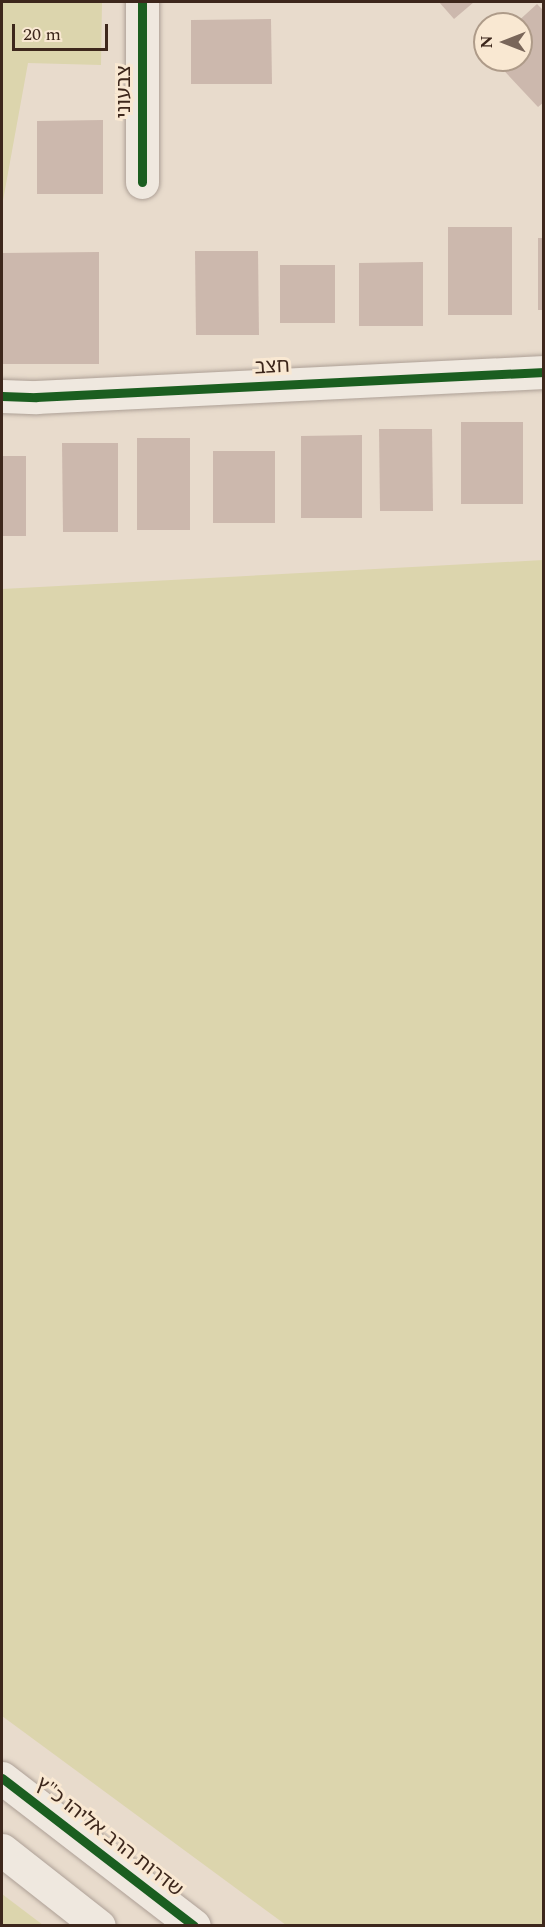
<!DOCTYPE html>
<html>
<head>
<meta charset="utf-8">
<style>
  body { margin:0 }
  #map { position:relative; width:545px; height:1927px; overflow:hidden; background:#e8dbcc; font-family:Spectral,"Noto Sans Hebrew",serif }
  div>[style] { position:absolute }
  .green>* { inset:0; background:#dcd5ad }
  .building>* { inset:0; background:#ccb8ad }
  .roads { filter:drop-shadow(0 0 2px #ada096) drop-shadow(0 0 2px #ada096) }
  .minor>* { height:33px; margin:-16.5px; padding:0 16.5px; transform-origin:16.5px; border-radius:16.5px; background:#efe8df }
  .cycleway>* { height:9px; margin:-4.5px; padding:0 4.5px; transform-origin:4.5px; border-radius:4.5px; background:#1b5e20 }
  span { translate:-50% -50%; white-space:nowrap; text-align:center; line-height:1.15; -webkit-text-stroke:6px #f9e8d2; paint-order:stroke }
  .street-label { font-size:20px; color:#3d271c }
  .frame { position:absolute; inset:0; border:3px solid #3d271c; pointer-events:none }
  .north { position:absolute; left:473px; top:12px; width:60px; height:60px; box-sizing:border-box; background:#f9e8d2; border:2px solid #ae9b89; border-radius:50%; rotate:270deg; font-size:16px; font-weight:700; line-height:24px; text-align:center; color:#3d271c }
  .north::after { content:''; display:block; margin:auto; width:21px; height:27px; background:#79665a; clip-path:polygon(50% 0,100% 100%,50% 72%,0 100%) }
  .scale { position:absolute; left:12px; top:24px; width:96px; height:27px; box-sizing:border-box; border:3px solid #3d271c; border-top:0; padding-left:8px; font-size:18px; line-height:21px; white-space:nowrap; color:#3d271c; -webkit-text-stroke:4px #f9e8d2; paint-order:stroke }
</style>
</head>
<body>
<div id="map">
  <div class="green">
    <div style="clip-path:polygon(2px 2px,102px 2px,101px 65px,28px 63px,2px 206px)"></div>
    <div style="clip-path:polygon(543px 560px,543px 1925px,286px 1925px,2px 1716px,2px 589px)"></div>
    <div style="clip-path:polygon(2px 1894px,43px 1925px,2px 1925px)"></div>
  </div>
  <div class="building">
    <div style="clip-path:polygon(439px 2px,474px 2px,454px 19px)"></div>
    <div style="clip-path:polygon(537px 4px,544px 11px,544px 102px,538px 107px,494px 60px,521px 60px,521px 24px,515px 24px)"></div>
    <div style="clip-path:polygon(271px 19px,272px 84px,191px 84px,191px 20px)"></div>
    <div style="clip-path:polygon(103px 120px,103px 194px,37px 194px,37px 121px)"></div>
    <div style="clip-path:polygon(448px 227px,512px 227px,512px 315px,448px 315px)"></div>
    <div style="clip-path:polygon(538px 238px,544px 238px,544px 310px,538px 310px)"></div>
    <div style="clip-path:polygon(195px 251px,258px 251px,259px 335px,196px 335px)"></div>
    <div style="clip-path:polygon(99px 252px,99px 364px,2px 364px,2px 253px)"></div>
    <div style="clip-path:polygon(423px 262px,423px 326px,359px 326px,359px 263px)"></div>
    <div style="clip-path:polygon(280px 265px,335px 265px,335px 323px,280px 323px)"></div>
    <div style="clip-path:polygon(461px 422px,523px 422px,523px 504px,461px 504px)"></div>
    <div style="clip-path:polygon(379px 429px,432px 429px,433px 511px,380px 511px)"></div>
    <div style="clip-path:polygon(362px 435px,362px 518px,301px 518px,301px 436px)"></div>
    <div style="clip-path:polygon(137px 438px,190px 438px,190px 530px,137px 530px)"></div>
    <div style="clip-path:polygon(62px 443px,118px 443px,118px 532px,63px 532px)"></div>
    <div style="clip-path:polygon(213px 451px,275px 451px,275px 523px,213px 523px)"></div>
    <div style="clip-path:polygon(2px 456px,26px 456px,26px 536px,2px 536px)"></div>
  </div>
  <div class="roads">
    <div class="minor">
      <div style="left:142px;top:2px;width:180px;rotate:90deg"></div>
      <div style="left:2px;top:396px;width:34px;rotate:2deg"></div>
      <div style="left:36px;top:397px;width:509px;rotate:-2.82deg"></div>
      <div style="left:2px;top:1778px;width:242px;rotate:37.6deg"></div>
      <div style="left:2px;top:1850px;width:123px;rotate:38.1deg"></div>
    </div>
  </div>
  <div class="cycleway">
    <div style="left:142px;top:2px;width:180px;rotate:90deg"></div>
    <div style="left:2px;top:396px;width:34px;rotate:2deg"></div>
    <div style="left:36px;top:397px;width:509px;rotate:-2.82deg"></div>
    <div style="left:2px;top:1778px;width:242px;rotate:37.6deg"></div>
  </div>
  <div class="street-label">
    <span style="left:124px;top:92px;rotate:-90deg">צבעוני</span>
    <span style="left:272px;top:367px;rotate:-3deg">חצב</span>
    <span style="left:109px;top:1837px;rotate:38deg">שדרות הרב אליהו כ"ץ</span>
  </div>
  <div class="frame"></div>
  <div class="north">N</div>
  <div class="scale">20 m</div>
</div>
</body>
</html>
